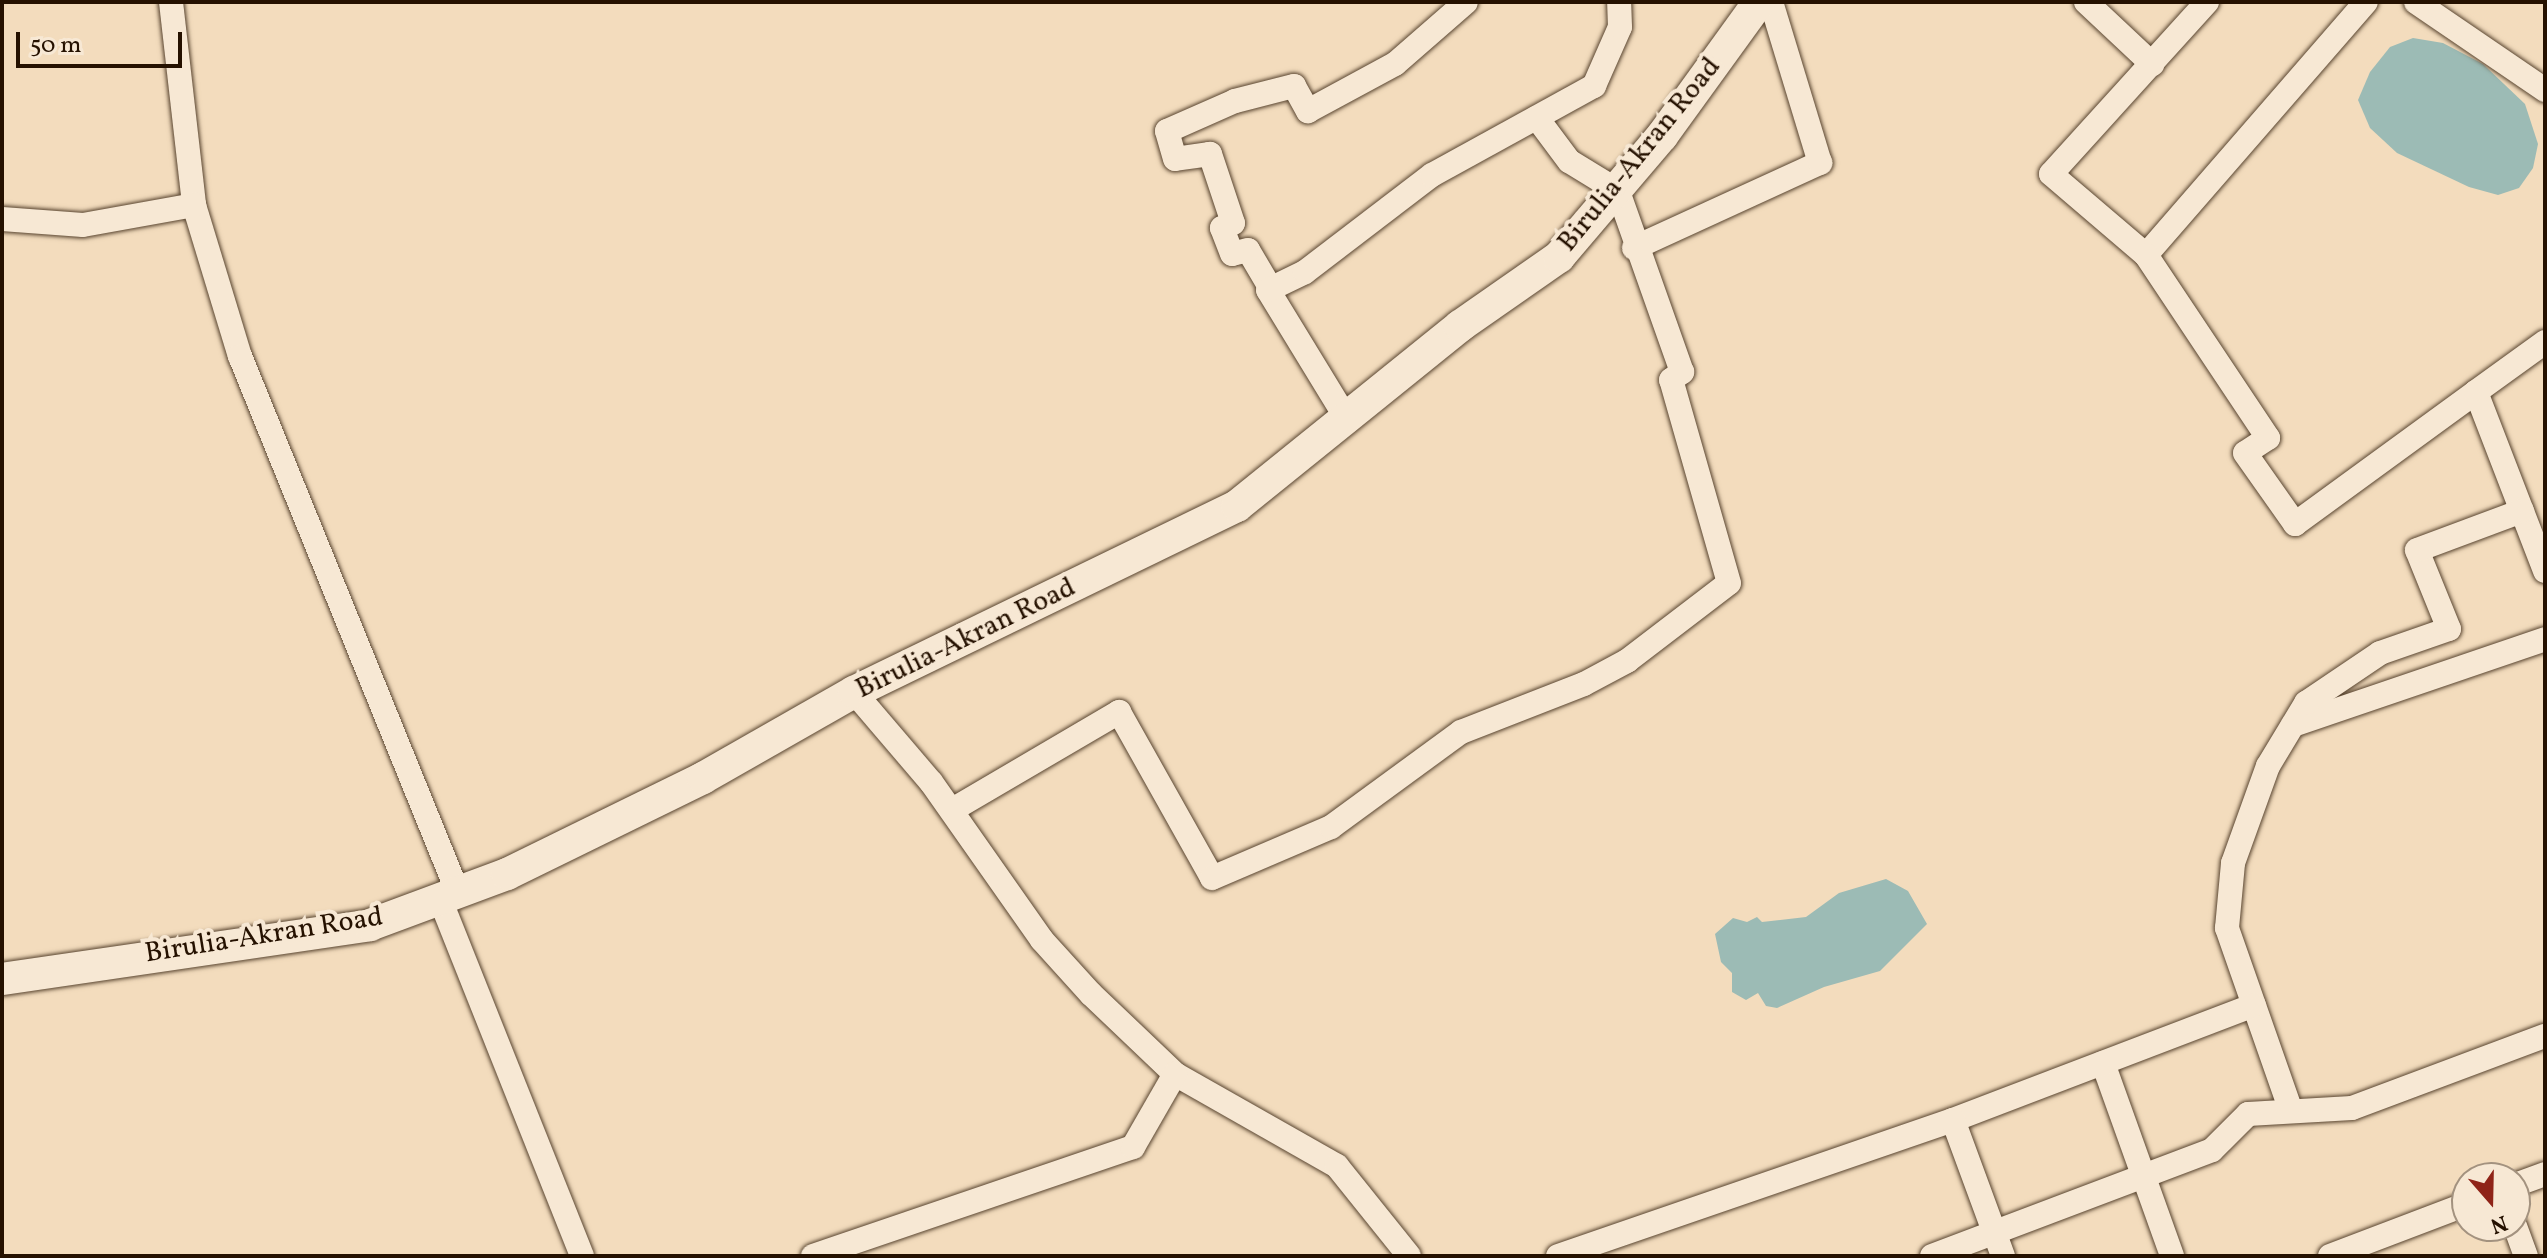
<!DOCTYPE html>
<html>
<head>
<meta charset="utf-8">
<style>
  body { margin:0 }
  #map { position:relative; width:2547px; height:1258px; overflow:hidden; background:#f3dcbd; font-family:Vollkorn,serif }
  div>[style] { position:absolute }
  .water>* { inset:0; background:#9cbbb5 }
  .roads { filter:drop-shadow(0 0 2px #58442f) drop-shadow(0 0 2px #58442f) }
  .street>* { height:24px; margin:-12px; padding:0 12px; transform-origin:12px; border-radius:12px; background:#f7e8d4 }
  .secondary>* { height:32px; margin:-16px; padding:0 16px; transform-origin:16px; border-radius:16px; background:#f7e8d4 }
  span { translate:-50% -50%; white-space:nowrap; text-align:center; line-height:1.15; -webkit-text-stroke:8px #f7e8d4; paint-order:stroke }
  .street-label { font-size:28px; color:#251100 }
  .frame { position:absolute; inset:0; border:4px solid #251100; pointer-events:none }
  .north { position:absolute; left:2451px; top:1162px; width:80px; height:80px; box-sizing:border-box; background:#f7e8d4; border:2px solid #a3927f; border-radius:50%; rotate:160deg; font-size:22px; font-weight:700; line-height:32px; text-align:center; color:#251100 }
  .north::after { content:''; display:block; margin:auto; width:28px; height:36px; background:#8f2418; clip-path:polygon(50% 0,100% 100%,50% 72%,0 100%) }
  .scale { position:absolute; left:16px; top:32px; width:166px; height:36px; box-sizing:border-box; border:4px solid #251100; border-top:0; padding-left:10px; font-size:24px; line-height:28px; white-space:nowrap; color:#251100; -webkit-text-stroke:6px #f7e8d4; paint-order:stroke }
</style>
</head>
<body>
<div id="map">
  <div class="water">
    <div style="clip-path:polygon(2413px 38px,2443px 43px,2483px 64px,2525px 104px,2538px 144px,2533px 168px,2519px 188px,2498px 195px,2469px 187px,2397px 153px,2370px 128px,2358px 100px,2370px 72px,2390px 47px)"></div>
    <div style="clip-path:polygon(1886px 879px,1908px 891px,1927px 924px,1880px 971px,1824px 987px,1777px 1008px,1766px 1006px,1758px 993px,1746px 1000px,1732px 992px,1732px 973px,1721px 962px,1715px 934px,1733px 918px,1747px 922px,1757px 917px,1762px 922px,1806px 917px,1839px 893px)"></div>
  </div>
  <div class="roads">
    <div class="street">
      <div style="left:171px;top:2px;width:204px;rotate:83.5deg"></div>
      <div style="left:194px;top:205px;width:158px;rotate:73.1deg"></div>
      <div style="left:240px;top:356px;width:580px;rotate:67.9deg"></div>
      <div style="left:2086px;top:2px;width:91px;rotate:43.2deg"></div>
      <div style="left:2207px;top:2px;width:232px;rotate:132.2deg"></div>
      <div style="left:2051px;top:174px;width:125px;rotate:40.5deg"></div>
      <div style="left:2146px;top:255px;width:335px;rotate:-49deg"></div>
      <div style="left:2416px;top:2px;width:156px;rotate:34.3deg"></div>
      <div style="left:2px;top:219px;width:81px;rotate:4.2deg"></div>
      <div style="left:83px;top:225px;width:113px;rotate:-10.2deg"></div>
      <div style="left:1634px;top:248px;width:205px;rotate:-24.6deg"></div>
      <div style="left:1820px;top:163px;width:168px;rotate:-106.9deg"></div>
      <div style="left:2146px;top:255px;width:220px;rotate:56.3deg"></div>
      <div style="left:2268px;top:438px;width:27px;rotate:147deg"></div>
      <div style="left:2245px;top:453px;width:87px;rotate:54.8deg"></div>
      <div style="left:2295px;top:524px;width:224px;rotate:-36.1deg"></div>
      <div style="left:1271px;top:289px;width:45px;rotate:-120.5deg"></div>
      <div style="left:1248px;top:250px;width:16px;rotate:166deg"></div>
      <div style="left:1232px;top:254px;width:28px;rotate:-111deg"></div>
      <div style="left:1222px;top:228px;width:12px;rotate:-24deg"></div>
      <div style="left:1233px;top:223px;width:73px;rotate:-108.4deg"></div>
      <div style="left:1210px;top:154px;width:35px;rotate:172deg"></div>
      <div style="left:1175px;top:159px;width:29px;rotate:-106deg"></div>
      <div style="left:1167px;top:131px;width:74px;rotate:-23.8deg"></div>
      <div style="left:1235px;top:101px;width:61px;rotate:-14.3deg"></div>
      <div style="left:1294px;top:86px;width:29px;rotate:61deg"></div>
      <div style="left:1308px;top:111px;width:99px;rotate:-28.4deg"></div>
      <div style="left:1395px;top:64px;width:94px;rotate:-41.1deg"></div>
      <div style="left:2545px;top:342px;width:85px;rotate:144.1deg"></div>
      <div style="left:2476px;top:392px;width:192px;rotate:68.9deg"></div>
      <div style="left:1348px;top:421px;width:153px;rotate:-121.4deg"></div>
      <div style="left:1268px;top:290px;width:41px;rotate:-25.9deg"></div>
      <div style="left:1305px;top:272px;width:160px;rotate:-37.4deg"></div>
      <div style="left:1432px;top:175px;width:185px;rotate:-28.8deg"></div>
      <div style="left:1594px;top:86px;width:64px;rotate:-66.2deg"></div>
      <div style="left:1620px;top:27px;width:25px;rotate:-92deg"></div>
      <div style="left:854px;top:692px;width:118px;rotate:49.5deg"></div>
      <div style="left:931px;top:782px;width:193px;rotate:54.9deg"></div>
      <div style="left:1042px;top:940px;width:73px;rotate:47.8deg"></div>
      <div style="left:1091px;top:994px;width:116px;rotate:43.6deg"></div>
      <div style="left:1175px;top:1074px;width:186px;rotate:29.6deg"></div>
      <div style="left:1337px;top:1166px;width:115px;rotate:51.3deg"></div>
      <div style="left:2293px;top:725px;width:266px;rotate:-18.8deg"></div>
      <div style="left:952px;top:810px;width:194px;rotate:-30.4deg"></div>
      <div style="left:1119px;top:712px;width:190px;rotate:60.7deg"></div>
      <div style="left:1212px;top:878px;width:129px;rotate:-23.2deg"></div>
      <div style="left:1331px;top:827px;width:161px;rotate:-36.2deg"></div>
      <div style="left:1461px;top:732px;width:132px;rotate:-21.3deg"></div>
      <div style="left:1584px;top:684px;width:49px;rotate:-28.1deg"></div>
      <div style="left:1627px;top:661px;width:128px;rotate:-37.4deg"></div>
      <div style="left:1729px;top:583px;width:211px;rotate:-105.9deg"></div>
      <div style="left:1671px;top:380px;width:14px;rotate:-36deg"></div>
      <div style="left:1682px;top:372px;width:192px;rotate:-109.5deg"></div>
      <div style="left:1618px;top:191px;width:57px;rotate:-148.5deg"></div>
      <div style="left:1569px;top:161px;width:54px;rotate:-126.7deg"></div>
      <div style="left:440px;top:899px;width:384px;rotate:68.3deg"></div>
      <div style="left:2103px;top:1063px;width:205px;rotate:70.3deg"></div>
      <div style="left:2291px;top:1111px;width:194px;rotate:-109.3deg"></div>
      <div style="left:2227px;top:928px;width:65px;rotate:-84.7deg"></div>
      <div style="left:2233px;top:863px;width:103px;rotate:-70.2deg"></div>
      <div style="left:2268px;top:766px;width:74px;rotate:-58.9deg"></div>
      <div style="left:2306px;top:703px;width:89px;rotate:-34deg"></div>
      <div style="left:2380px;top:653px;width:73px;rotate:-19.2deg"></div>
      <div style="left:2449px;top:629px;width:85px;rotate:-112.1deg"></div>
      <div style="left:2417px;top:550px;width:112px;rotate:-20.4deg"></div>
      <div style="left:1953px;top:1120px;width:322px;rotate:-20.9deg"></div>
      <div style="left:2515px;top:1185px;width:32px;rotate:-20deg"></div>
      <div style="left:2515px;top:1226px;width:32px;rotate:70deg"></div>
      <div style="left:813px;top:1256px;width:338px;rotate:-18.8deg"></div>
      <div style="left:1133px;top:1147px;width:84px;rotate:-60.1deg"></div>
      <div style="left:1558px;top:1256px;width:418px;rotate:-19deg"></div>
      <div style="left:1953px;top:1120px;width:145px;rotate:69.8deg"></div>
      <div style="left:1932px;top:1256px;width:299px;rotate:-20.7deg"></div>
      <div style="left:2212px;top:1150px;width:51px;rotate:-45deg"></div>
      <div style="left:2248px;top:1114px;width:104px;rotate:-3.3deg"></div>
      <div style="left:2352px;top:1108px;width:206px;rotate:-20.5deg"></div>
      <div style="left:2330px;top:1256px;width:147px;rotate:-20.8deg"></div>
    </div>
    <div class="secondary">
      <div style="left:2px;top:979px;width:372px;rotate:-8.3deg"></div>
      <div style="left:370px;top:925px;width:146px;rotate:-20.4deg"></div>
      <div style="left:507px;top:874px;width:218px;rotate:-26.1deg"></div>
      <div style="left:703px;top:778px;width:174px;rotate:-29.7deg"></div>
      <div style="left:854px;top:692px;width:426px;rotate:-25.9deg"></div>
      <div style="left:1237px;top:506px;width:287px;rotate:-38.9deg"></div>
      <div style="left:1460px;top:326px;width:121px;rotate:-34.9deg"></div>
      <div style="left:1559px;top:257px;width:159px;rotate:-49.6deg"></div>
      <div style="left:1662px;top:136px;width:165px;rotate:-54.1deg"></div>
    </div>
  </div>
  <div class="street-label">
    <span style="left:1640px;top:155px;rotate:-51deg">Birulia-Akran Road</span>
    <span style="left:966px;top:639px;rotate:-26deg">Birulia-Akran Road</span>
    <span style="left:264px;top:936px;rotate:-9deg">Birulia-Akran Road</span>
  </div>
  <div class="frame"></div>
  <div class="north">N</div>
  <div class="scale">50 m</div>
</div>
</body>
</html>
